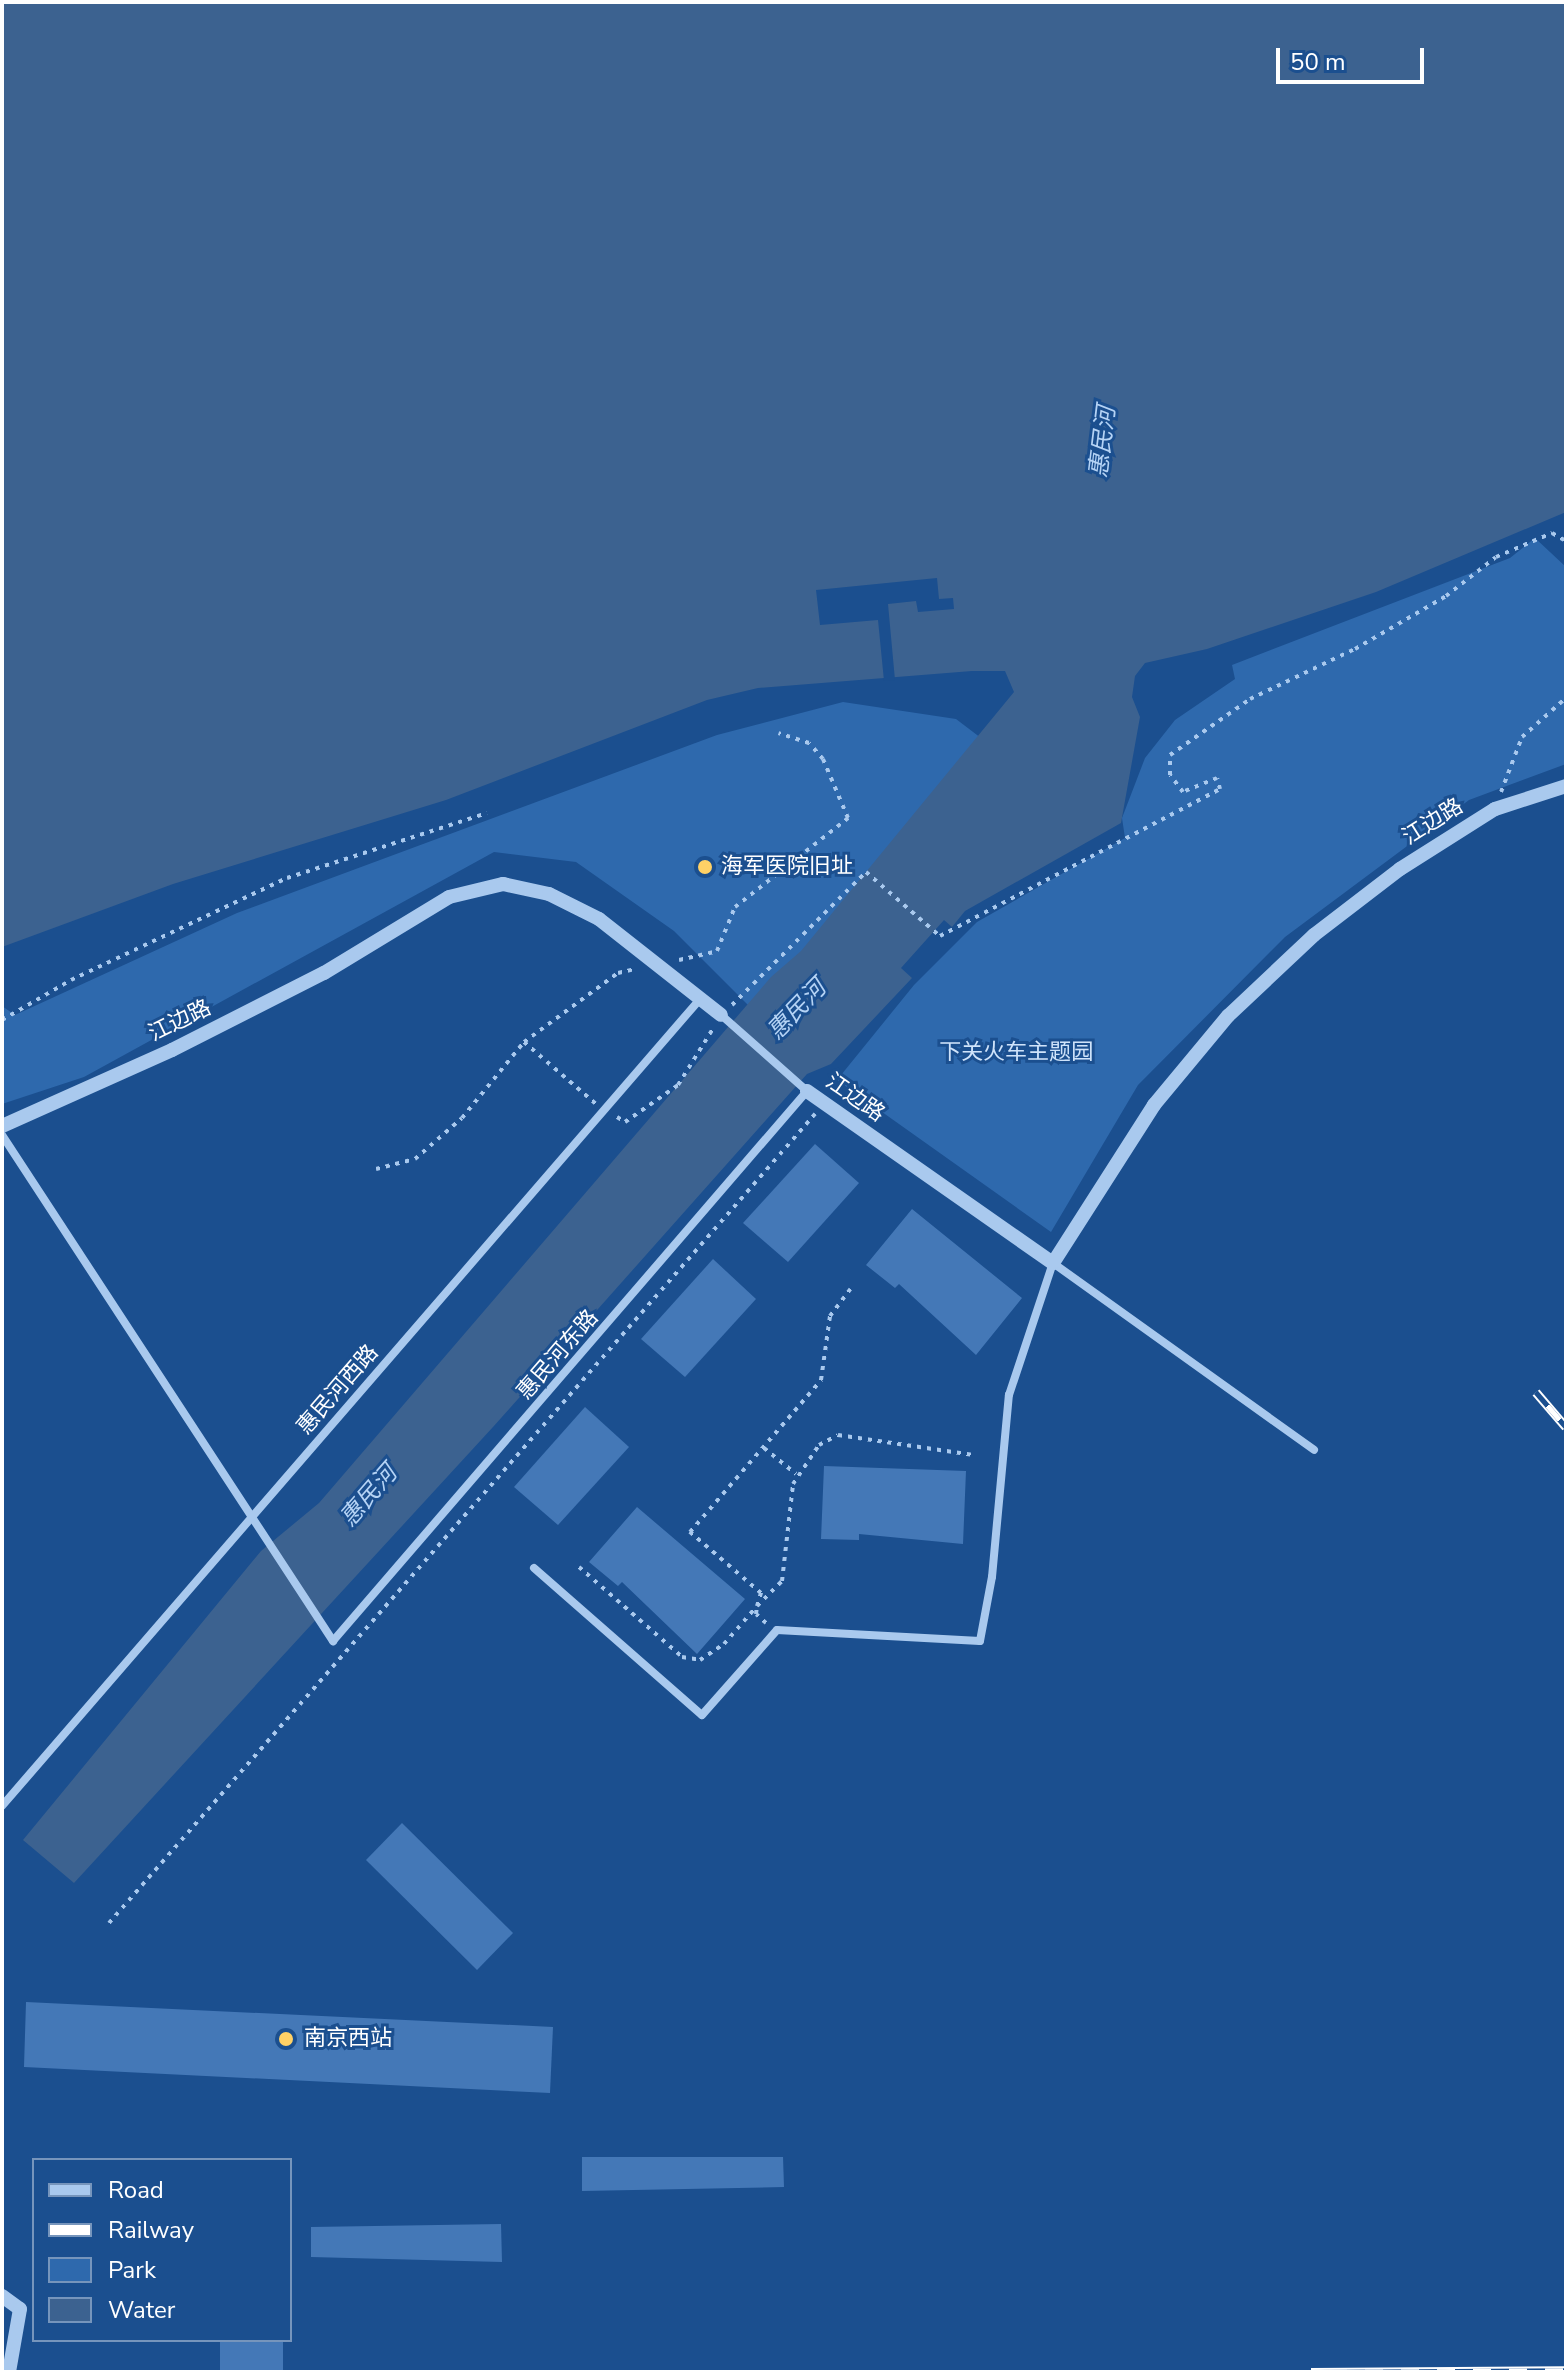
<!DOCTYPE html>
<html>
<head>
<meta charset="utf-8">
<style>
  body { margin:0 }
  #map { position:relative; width:1568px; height:2374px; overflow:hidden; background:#1b4f8f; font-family:"Nunito Sans","Noto Sans SC",sans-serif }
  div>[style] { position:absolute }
  .green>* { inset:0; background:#2e69ad }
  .water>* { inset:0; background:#3c6290 }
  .pier>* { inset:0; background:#1b4f8f }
  .building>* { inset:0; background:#4478b7 }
  .path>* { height:4px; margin-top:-2px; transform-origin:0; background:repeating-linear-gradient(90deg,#a9c9ee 0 4px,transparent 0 10px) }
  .minor>* { height:8px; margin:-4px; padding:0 4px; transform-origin:4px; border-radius:4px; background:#a9c9ee }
  .tertiary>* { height:14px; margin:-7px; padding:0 7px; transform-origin:7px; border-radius:7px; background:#a9c9ee }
  .rail>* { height:9px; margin-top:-4.5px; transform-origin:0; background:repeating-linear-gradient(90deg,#1b4f8f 0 18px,#fff 0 36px); box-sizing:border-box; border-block:2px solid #fff }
  .dots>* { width:22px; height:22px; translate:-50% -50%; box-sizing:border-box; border:4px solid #1b4f8f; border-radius:50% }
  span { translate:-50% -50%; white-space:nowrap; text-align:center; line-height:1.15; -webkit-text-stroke:6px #1b4f8f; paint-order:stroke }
  .street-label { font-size:22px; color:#fff }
  .poi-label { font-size:22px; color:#fff }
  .left { translate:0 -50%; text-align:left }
  .park-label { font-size:22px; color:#cfe3fa }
  .water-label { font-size:24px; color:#b5d3f5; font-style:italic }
  .frame { position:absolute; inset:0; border:4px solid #fff; pointer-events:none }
  .legend { position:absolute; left:32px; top:2158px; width:260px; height:184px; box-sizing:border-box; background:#1b4f8f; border:2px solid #7695bc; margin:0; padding:10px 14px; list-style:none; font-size:24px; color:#fff }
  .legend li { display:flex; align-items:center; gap:16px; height:40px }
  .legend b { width:40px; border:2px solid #7695bc }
  .scale { position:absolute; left:1276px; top:48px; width:148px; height:36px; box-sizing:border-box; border:4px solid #fff; border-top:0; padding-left:10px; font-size:24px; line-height:28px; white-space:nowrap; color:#fff; -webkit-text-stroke:6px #1b4f8f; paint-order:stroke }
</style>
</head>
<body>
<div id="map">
  <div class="green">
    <div style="clip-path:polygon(1535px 538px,1566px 567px,1566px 764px,1469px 800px,1285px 937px,1138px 1085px,1051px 1232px,837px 1080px,914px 985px,977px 922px,1125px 838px,1122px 818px,1145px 758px,1175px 720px,1235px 679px,1232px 665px,1510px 558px)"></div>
    <div style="clip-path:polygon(843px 702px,956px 719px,981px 738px,756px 1013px,674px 931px,576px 862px,494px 852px,84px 1077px,2px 1104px,2px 1006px,15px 1015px,237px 913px,717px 735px)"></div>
  </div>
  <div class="water">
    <div style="clip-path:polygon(2px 2px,1566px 2px,1566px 512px,1376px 592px,1207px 649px,1145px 663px,1135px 676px,1132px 697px,1140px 717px,1121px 823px,965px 911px,952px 927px,944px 920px,901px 968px,912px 978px,831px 1064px,807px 1074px,493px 1427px,74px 1883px,23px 1840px,261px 1551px,319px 1503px,771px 977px,801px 951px,1014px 692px,1005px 671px,972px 671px,758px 688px,707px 700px,446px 800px,173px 884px,2px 947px)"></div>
  </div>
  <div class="pier">
    <div style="clip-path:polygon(937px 578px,939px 599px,953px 598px,954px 609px,918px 612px,916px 601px,888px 604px,895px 680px,884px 681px,878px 620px,820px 625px,816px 590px)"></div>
  </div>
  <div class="building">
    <div style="clip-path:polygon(815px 1144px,859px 1183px,788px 1262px,743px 1223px)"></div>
    <div style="clip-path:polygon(912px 1209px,1022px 1298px,976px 1355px,899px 1284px,895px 1288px,866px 1265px)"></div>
    <div style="clip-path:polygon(713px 1259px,756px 1299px,685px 1377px,641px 1339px)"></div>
    <div style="clip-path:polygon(585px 1407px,629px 1447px,558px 1525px,514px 1487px)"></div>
    <div style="clip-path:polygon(824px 1466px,966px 1471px,963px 1544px,859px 1534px,859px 1540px,821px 1539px)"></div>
    <div style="clip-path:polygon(637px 1507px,745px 1599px,697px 1654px,622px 1582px,618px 1586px,589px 1562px)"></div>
    <div style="clip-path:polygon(402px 1823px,513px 1933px,477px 1970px,366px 1860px)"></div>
    <div style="clip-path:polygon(26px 2002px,553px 2027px,550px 2093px,24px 2067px)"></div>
    <div style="clip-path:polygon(582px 2157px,783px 2157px,784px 2187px,582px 2191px)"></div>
    <div style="clip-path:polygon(501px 2224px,502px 2262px,311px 2257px,311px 2227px)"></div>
    <div style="clip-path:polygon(220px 2340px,283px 2340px,283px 2372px,220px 2372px)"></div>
  </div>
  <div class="path">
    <div style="left:1501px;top:792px;width:59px;rotate:-69.1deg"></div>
    <div style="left:1522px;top:737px;width:59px;rotate:-41.6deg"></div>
    <div style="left:679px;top:960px;width:39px;rotate:-13deg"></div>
    <div style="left:717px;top:951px;width:48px;rotate:-67.8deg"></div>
    <div style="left:735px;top:907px;width:144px;rotate:-38.2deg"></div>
    <div style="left:848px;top:818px;width:64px;rotate:-113deg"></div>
    <div style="left:823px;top:759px;width:21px;rotate:-131deg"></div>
    <div style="left:809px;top:743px;width:32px;rotate:-162deg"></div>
    <div style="left:732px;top:1005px;width:189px;rotate:-44.8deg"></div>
    <div style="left:866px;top:872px;width:98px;rotate:40.9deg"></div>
    <div style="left:940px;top:936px;width:316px;rotate:-27.7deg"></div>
    <div style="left:1220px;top:789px;width:11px;rotate:-105deg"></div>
    <div style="left:1217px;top:778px;width:37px;rotate:158deg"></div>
    <div style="left:1183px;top:792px;width:21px;rotate:-127deg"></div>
    <div style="left:1170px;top:775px;width:20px;rotate:-90deg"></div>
    <div style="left:1170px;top:755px;width:98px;rotate:-35deg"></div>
    <div style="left:1250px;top:699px;width:116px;rotate:-25.5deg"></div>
    <div style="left:1355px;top:649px;width:105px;rotate:-30.2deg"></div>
    <div style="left:1446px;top:596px;width:63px;rotate:-38deg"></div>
    <div style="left:1496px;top:557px;width:61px;rotate:-23.2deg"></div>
    <div style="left:1552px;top:533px;width:16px;rotate:30deg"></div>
    <div style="left:2px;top:1020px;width:80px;rotate:-30.1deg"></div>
    <div style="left:71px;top:980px;width:239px;rotate:-25.3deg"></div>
    <div style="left:287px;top:878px;width:210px;rotate:-18deg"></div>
    <div style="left:524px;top:1042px;width:117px;rotate:-36.3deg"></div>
    <div style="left:618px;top:973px;width:17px;rotate:-13deg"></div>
    <div style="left:617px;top:1117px;width:9px;rotate:32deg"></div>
    <div style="left:625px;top:1122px;width:65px;rotate:-34.9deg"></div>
    <div style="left:678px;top:1085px;width:68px;rotate:-58.2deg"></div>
    <div style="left:376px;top:1169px;width:40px;rotate:-14.4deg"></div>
    <div style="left:415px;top:1159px;width:62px;rotate:-41.1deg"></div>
    <div style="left:462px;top:1118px;width:98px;rotate:-50.8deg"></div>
    <div style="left:524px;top:1042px;width:95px;rotate:40.7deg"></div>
    <div style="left:764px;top:1448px;width:41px;rotate:39.1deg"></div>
    <div style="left:579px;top:1567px;width:137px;rotate:41.1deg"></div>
    <div style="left:682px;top:1657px;width:18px;rotate:9deg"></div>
    <div style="left:700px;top:1660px;width:29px;rotate:-34deg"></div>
    <div style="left:724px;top:1644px;width:50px;rotate:-49deg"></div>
    <div style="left:757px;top:1606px;width:14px;rotate:-73deg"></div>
    <div style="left:761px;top:1593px;width:94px;rotate:-139.3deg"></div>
    <div style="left:690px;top:1532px;width:201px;rotate:-49.2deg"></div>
    <div style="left:821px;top:1380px;width:65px;rotate:-82deg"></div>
    <div style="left:830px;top:1316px;width:34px;rotate:-53deg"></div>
    <div style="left:766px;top:1623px;width:13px;rotate:-138deg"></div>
    <div style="left:756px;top:1614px;width:8px;rotate:-83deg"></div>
    <div style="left:757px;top:1606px;width:35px;rotate:-45deg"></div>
    <div style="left:782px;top:1581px;width:98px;rotate:-83.5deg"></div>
    <div style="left:793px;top:1484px;width:47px;rotate:-56.3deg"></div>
    <div style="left:819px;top:1445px;width:21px;rotate:-28deg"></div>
    <div style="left:838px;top:1435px;width:137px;rotate:8.4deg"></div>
    <div style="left:109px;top:1923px;width:1074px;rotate:-48.89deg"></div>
  </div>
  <div class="minor">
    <div style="left:2px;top:1135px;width:605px;rotate:56.81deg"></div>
    <div style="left:333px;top:1641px;width:726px;rotate:-49.24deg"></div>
    <div style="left:807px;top:1091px;width:115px;rotate:-138.5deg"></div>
    <div style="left:534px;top:1568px;width:223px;rotate:41.2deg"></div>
    <div style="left:702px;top:1715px;width:113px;rotate:-48.6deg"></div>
    <div style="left:777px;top:1630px;width:203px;rotate:3.1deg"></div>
    <div style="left:980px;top:1641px;width:65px;rotate:-79.4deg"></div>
    <div style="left:992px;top:1577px;width:183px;rotate:-84.7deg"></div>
    <div style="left:1009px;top:1395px;width:139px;rotate:-71.6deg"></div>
    <div style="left:1053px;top:1263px;width:321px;rotate:35.6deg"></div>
    <div style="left:2px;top:1806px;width:1068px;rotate:-49.14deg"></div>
  </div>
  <div class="tertiary">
    <div style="left:807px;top:1091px;width:300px;rotate:35deg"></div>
    <div style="left:1053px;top:1263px;width:188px;rotate:-57.4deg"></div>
    <div style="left:1154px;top:1105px;width:116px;rotate:-50.3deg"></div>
    <div style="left:1228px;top:1016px;width:118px;rotate:-43.3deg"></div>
    <div style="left:1314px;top:935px;width:108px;rotate:-37.5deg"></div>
    <div style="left:1400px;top:869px;width:112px;rotate:-32.3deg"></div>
    <div style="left:1495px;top:809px;width:75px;rotate:-17.9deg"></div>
    <div style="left:2px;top:1126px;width:186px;rotate:-24.1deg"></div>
    <div style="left:172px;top:1050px;width:170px;rotate:-26.9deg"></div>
    <div style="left:324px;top:973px;width:146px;rotate:-31.3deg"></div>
    <div style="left:449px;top:897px;width:56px;rotate:-13.5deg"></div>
    <div style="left:503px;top:884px;width:47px;rotate:12.3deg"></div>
    <div style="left:549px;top:894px;width:56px;rotate:26.6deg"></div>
    <div style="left:599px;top:919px;width:155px;rotate:38.2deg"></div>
    <div style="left:2px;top:2296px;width:22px;rotate:36deg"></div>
    <div style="left:20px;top:2309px;width:64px;rotate:99.9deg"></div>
  </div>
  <div class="rail">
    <div style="left:1536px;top:1392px;width:46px;rotate:49.4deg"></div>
    <div style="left:1311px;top:2372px;width:255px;rotate:-0.4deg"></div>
  </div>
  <div class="dots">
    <div style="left:705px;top:867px;background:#ffd166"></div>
    <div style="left:286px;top:2039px;background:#ffd166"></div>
  </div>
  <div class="street-label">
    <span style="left:1433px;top:822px;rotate:-32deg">江边路</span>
    <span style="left:180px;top:1021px;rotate:-26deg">江边路</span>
    <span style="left:855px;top:1098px;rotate:35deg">江边路</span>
    <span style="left:558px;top:1355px;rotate:-49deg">惠民河东路</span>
    <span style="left:338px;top:1390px;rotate:-49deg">惠民河西路</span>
  </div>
  <div class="poi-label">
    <span class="left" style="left:721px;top:867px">海军医院旧址</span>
    <span class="left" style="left:304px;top:2039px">南京西站</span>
  </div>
  <div class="park-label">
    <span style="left:1016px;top:1053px">下关火车主题园</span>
  </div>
  <div class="water-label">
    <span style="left:1103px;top:442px;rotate:-83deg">惠民河</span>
    <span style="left:797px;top:1010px;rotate:-46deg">惠民河</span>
    <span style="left:369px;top:1496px;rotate:-49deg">惠民河</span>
  </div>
  <div class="frame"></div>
  <ul class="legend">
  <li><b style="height:10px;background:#a9c9ee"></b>Road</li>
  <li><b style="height:10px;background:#fff"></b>Railway</li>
  <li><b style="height:22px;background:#2e69ad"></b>Park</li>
  <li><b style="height:22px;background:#3c6290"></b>Water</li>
  </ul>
  <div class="scale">50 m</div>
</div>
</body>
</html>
